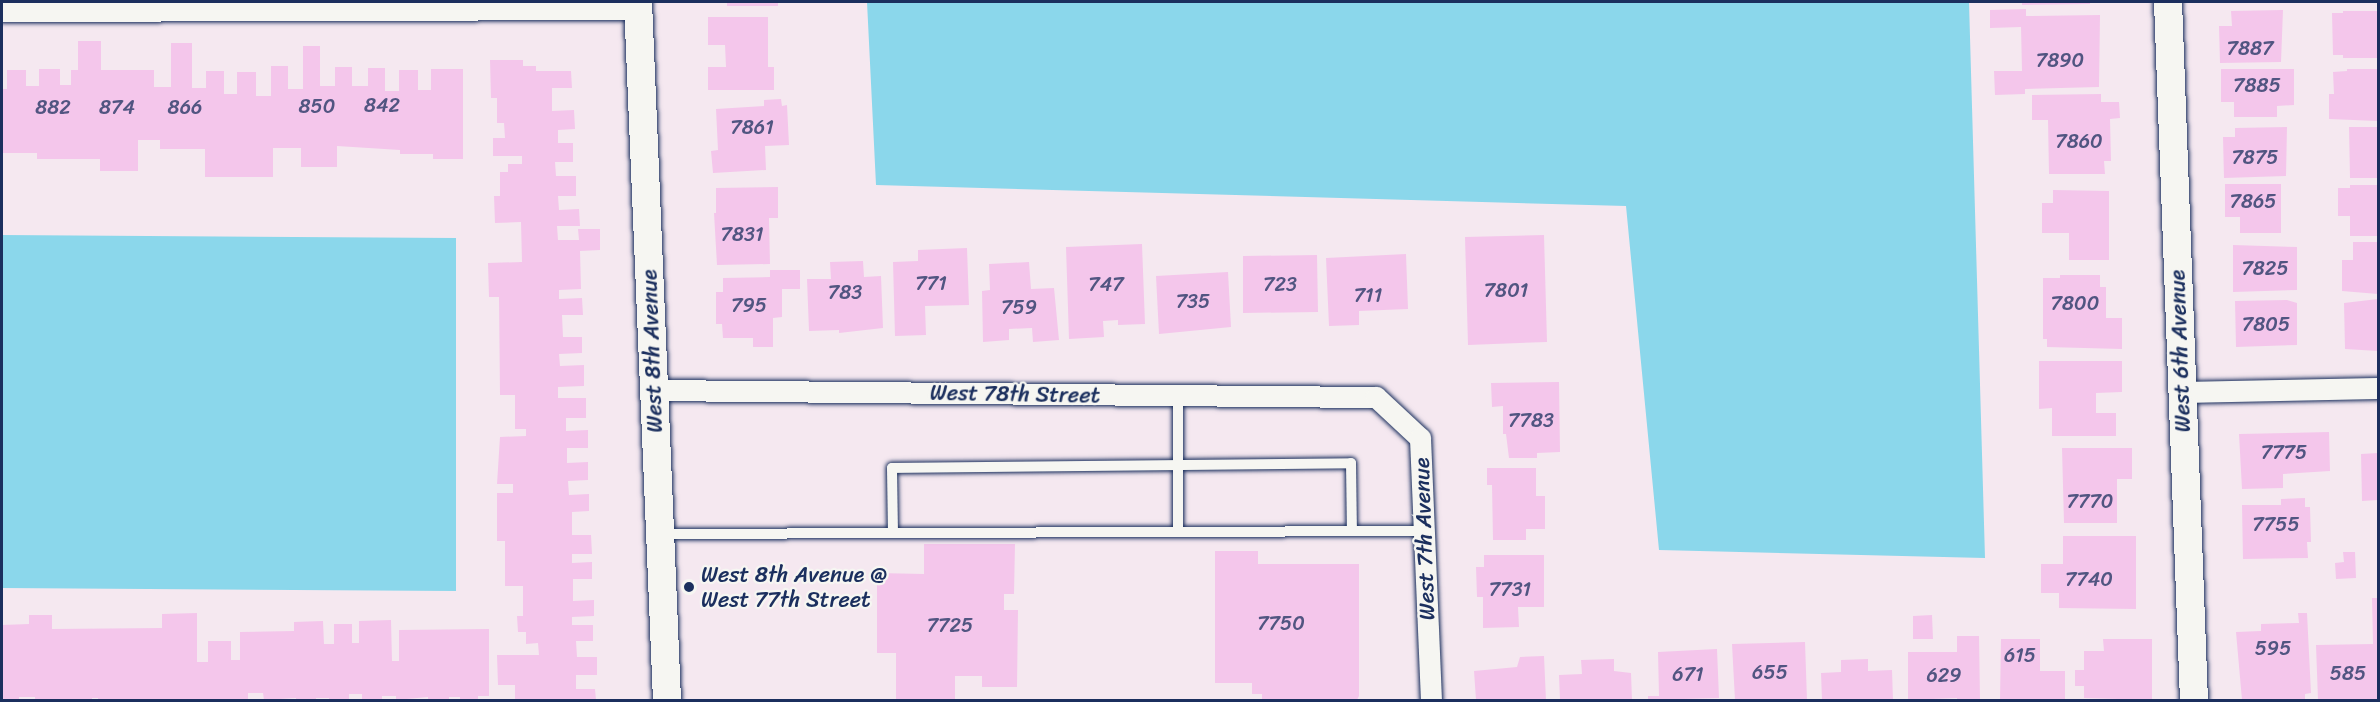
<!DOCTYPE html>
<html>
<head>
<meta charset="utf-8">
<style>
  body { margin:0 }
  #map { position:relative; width:2380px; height:702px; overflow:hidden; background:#f5e8f0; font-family:Sriracha,sans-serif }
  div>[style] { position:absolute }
  .water>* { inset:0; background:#8bd7eb }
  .building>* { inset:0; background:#f4c6eb }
  .roads { filter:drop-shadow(0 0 2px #1b2f5e) drop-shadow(0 0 2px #1b2f5e) }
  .lane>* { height:10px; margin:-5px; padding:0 5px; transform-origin:5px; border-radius:5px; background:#f6f6f2 }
  .street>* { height:21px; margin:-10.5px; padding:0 10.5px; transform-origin:10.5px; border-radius:10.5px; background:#f6f6f2 }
  .secondary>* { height:28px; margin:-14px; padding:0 14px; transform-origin:14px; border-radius:14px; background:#f6f6f2 }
  .dots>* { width:16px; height:16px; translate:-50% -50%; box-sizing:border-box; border:3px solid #f6f6f2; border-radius:50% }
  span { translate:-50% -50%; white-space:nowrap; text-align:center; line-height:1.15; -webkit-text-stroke:4.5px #f6f6f2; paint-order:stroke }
  .number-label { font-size:20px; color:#515581 }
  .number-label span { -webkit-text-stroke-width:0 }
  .street-label { font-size:22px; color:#1b2f5e }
  .poi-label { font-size:22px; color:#1b2f5e }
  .left { translate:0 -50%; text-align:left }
  .frame { position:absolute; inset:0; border:3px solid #1b2f5e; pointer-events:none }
</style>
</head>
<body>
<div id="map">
  <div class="water">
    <div style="clip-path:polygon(867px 2px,1969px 2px,1985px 558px,1659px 550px,1626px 206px,876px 185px)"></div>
    <div style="clip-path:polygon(2px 235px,456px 238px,456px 591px,2px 588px)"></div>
  </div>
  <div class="building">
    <div style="clip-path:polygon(727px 2px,778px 2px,778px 6px,727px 6px)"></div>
    <div style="clip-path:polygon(2022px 2px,2090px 2px,2090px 4px,2022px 5px)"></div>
    <div style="clip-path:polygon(2026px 9px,2026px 16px,2100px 15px,2099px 87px,2025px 89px,2025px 94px,1995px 95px,1994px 71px,2022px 71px,2021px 27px,1990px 28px,1990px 10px)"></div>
    <div style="clip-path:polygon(2283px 10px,2281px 62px,2220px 63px,2219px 26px,2232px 26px,2231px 11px)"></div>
    <div style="clip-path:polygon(2343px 11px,2378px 11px,2378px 58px,2343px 58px,2343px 55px,2333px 55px,2332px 13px,2343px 13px)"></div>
    <div style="clip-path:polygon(708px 17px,768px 17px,768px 67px,774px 67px,774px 90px,708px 90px,708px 67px,726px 67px,725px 45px,708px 45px)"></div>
    <div style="clip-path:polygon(78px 41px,101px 41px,101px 70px,154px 70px,154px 87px,171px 87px,171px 43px,192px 43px,192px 88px,206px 88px,206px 71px,224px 71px,224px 94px,237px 94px,237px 72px,256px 72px,256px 96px,271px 96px,271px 66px,288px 66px,288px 89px,303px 89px,303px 46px,320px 46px,320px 86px,335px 86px,335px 67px,352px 67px,352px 86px,368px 86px,368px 68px,385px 68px,385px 91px,399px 91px,399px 70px,418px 70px,418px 90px,431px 90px,431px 69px,463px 69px,463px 159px,433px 159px,433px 154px,400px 154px,400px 150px,337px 146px,337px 167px,301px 167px,301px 148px,273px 148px,273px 177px,205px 177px,205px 149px,160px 149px,160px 140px,138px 140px,138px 171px,100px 171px,100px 159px,37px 159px,37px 153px,2px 153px,2px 89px,7px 89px,7px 70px,26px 70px,26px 86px,39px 86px,39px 69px,60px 69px,60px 85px,71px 85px,71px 70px,78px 70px)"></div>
    <div style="clip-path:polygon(490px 60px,523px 60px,523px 66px,536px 66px,536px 71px,571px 71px,572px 88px,552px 88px,552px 111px,574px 110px,575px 129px,558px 130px,558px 143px,573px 143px,573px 162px,555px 162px,556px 176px,576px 176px,576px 196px,558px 196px,559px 210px,579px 209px,580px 226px,557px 226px,558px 240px,579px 240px,578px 229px,600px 229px,600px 250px,580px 251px,581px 289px,559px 290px,559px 299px,582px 298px,583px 315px,562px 315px,563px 337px,582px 337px,582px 353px,559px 354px,560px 366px,584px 365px,584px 386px,558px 387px,558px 398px,586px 398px,586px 418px,566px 418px,566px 431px,588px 430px,588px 448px,567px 448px,567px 463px,588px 462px,588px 480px,568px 481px,569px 495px,589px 494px,589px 511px,572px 512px,572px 535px,591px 535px,592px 554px,572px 554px,572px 563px,592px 562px,592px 579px,573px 579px,573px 601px,594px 600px,594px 616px,572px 617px,572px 625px,593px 625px,593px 641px,576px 641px,577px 657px,597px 657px,597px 675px,576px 675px,576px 689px,595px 689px,596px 700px,515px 700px,515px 685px,498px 685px,497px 655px,539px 655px,538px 643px,526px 644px,526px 632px,518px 632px,517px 616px,523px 616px,523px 586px,505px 586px,505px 541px,497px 541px,497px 493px,513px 493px,513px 484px,497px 484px,500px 437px,526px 436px,526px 429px,515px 429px,515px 395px,500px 395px,499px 297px,489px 297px,488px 263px,522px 262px,521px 222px,495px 223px,494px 196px,500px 196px,500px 172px,508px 172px,508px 164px,522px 164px,522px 156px,493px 156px,493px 138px,505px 138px,504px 123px,497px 123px,497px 98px,491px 98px)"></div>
    <div style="clip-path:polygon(2221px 69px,2294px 69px,2294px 105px,2277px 106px,2277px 117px,2234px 117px,2234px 102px,2221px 102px)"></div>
    <div style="clip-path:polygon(2347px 69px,2378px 69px,2378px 121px,2329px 119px,2329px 94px,2334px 94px,2333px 72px,2347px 71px)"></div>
    <div style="clip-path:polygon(2101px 94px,2101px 102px,2119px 102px,2120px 118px,2110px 119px,2111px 161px,2104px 161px,2105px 174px,2049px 174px,2048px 120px,2032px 120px,2032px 95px)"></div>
    <div style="clip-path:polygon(781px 99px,782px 106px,787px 105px,789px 145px,765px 146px,766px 170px,713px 173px,711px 151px,718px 150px,716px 109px,764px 106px,764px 100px)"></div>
    <div style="clip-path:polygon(2287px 127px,2286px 176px,2224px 178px,2223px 137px,2235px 137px,2235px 128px)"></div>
    <div style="clip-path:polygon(2349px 127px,2378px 127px,2378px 178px,2350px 178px)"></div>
    <div style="clip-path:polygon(2225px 184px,2281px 184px,2281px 233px,2240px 233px,2240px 217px,2225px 217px)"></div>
    <div style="clip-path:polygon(2350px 185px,2378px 185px,2378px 236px,2350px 236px,2350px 216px,2338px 216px,2338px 188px,2350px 188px)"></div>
    <div style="clip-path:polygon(778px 187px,778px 218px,769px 218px,770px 264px,717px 265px,714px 213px,716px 213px,716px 188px)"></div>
    <div style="clip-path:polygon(2053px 190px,2109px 191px,2109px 260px,2069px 260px,2069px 233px,2042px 233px,2042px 203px,2053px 203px)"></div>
    <div style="clip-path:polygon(1544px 235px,1547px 342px,1468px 345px,1465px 237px)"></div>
    <div style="clip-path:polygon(2353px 242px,2378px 242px,2378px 294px,2342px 291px,2342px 260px,2353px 260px)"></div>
    <div style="clip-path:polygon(1142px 244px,1145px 324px,1118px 325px,1118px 320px,1103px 321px,1104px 337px,1069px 339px,1066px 247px)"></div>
    <div style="clip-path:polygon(2233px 245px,2297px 247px,2297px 290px,2233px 292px)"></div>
    <div style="clip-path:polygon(967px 248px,969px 305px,925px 306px,926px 335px,895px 336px,893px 262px,918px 261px,918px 250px)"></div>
    <div style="clip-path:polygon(1406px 254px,1408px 309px,1359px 311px,1359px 325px,1329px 326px,1326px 258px)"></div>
    <div style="clip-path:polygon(1317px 255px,1318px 312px,1243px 313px,1243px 256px)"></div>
    <div style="clip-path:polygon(863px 261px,864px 277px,881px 276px,883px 328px,839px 333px,839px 330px,809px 331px,807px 279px,831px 279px,830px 262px)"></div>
    <div style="clip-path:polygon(1029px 262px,1031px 289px,1054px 288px,1059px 340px,1033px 342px,1032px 328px,1009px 329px,1009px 340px,983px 342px,982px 291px,990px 290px,989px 264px)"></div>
    <div style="clip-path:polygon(770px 270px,800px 270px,800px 289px,782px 289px,782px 317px,773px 318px,773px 347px,753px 347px,753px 338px,723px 338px,722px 324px,716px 324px,716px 292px,723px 292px,723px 278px,770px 277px)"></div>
    <div style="clip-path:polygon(1228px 272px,1231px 327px,1159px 334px,1156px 276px)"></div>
    <div style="clip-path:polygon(2060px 275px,2100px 275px,2100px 287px,2106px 287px,2106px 318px,2122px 318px,2122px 349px,2047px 347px,2047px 339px,2043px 339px,2043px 278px,2060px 278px)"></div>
    <div style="clip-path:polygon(2378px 299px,2378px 351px,2345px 349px,2344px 303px)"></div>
    <div style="clip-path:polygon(2287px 300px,2297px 303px,2297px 345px,2236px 347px,2235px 301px)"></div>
    <div style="clip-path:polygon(2039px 361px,2122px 361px,2122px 392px,2096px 393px,2096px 413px,2116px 413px,2116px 436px,2052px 436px,2052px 408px,2039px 409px)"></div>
    <div style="clip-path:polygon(1559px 382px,1560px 452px,1537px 453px,1537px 458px,1509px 458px,1506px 434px,1503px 434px,1503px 406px,1492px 407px,1491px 383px)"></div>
    <div style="clip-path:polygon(2329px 432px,2330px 471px,2283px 474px,2283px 488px,2242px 489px,2239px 434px)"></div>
    <div style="clip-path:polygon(2062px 448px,2132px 448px,2132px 479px,2117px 479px,2117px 523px,2064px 523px)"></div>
    <div style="clip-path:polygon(2378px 453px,2378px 500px,2362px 501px,2361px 454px)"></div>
    <div style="clip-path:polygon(1487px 468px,1536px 468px,1536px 496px,1545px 496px,1545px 529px,1526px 529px,1526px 540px,1493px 540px,1492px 485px,1487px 485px)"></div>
    <div style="clip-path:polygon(2305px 498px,2305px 507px,2310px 507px,2311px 542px,2307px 542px,2308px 558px,2243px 559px,2242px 505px,2281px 505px,2281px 499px)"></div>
    <div style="clip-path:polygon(2063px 536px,2136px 536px,2136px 609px,2059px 608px,2059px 593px,2041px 593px,2041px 564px,2063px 564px)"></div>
    <div style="clip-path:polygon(924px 544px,1015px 544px,1014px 594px,1004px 594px,1004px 610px,1018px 610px,1017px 687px,982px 687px,982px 676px,955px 676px,955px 699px,896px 699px,896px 653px,877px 653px,877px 573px,924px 574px)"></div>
    <div style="clip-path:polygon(1215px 551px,1258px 551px,1258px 564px,1359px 564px,1359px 696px,1357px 700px,1262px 700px,1262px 694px,1252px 694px,1252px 683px,1215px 683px)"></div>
    <div style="clip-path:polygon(2343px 552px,2355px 552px,2356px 578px,2336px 579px,2335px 563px,2344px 562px)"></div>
    <div style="clip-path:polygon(1484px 555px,1544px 555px,1544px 607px,1518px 607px,1519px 627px,1483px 628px,1483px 597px,1477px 597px,1476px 567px,1484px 567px)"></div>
    <div style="clip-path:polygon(2372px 598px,2378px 598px,2378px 700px,2318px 700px,2316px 645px,2373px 644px)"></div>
    <div style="clip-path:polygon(197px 613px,197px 662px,208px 662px,208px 641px,231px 641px,231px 660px,240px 660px,240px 632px,294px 631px,294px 622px,323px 621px,324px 644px,334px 644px,334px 624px,352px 624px,352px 643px,359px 643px,359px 621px,391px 620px,392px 661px,399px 661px,399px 630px,489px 629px,489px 696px,478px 696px,478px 700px,460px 700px,460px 697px,449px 697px,449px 700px,428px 700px,428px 697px,396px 700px,396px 696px,382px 696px,382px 700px,362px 700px,362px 694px,349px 694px,349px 700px,329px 700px,329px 698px,316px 698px,316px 700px,296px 700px,296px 698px,264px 700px,263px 693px,248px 693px,248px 700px,98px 700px,98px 698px,92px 698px,92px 700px,35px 700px,35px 697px,19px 697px,19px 700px,2px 699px,2px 625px,29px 624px,29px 615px,52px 615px,52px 629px,162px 628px,162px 614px)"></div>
    <div style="clip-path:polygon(2298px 613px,2307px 613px,2311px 693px,2305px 694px,2305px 700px,2242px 700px,2236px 632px,2261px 631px,2261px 624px,2299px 623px)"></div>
    <div style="clip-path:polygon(1932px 615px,1933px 639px,1913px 639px,1913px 616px)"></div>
    <div style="clip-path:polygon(1957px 636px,1979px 636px,1980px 700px,1957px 700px,1957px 698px,1908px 700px,1908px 652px,1957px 652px)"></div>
    <div style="clip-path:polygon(2001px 639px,2040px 639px,2040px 671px,2065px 671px,2065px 700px,2000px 700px)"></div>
    <div style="clip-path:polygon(2103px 639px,2152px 639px,2152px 700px,2084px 698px,2084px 686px,2075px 686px,2075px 670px,2084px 670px,2084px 651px,2104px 651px)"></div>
    <div style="clip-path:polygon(1805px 642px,1807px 700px,1735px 700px,1732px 644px)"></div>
    <div style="clip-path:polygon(1717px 649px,1719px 698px,1648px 700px,1648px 696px,1659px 696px,1658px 652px)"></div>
    <div style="clip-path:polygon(1544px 656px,1546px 700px,1476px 700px,1474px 671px,1517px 667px,1520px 657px)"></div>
    <div style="clip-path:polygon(1614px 659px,1614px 671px,1631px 673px,1632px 700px,1560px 700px,1559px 675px,1582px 674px,1581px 660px)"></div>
    <div style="clip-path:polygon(1868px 659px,1868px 671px,1892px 670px,1893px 700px,1822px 700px,1821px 673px,1841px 672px,1841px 660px)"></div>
  </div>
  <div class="roads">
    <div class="lane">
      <div style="left:1178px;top:395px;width:137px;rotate:90deg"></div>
      <div style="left:893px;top:533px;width:65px;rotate:-90.9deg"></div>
      <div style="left:892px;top:468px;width:459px;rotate:-0.6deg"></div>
      <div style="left:1351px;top:463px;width:68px;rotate:89.2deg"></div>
      <div style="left:663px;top:534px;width:761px;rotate:-0.23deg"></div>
    </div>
    <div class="street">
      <div style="left:2px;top:11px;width:636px;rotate:-0.18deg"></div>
      <div style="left:654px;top:390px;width:722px;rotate:0.56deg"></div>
      <div style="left:1376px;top:397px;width:60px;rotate:43deg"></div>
      <div style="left:1420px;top:438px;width:262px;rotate:87.6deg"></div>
      <div style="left:2181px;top:392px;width:197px;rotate:-1.2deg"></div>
    </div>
    <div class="secondary">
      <div style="left:638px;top:2px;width:699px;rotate:87.62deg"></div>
      <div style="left:2168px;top:2px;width:698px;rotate:87.87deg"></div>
    </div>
  </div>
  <div class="dots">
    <div style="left:689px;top:587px;background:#1b2f5e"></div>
  </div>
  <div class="number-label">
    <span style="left:2250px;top:48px">7887</span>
    <span style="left:2060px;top:60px">7890</span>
    <span style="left:2257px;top:85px">7885</span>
    <span style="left:382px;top:105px">842</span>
    <span style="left:317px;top:106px">850</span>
    <span style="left:53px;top:107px">882</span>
    <span style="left:117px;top:107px">874</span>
    <span style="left:185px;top:107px">866</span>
    <span style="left:752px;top:127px">7861</span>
    <span style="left:2079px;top:141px">7860</span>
    <span style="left:2255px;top:157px">7875</span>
    <span style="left:2253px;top:201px">7865</span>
    <span style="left:742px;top:234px">7831</span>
    <span style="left:2265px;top:268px">7825</span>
    <span style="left:931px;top:283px">771</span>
    <span style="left:1106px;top:284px">747</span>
    <span style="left:1280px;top:284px">723</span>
    <span style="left:1506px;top:290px">7801</span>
    <span style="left:845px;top:292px">783</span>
    <span style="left:1368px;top:295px">711</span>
    <span style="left:1193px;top:301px">735</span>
    <span style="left:2075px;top:303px">7800</span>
    <span style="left:749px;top:305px">795</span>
    <span style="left:1019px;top:307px">759</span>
    <span style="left:2266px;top:324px">7805</span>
    <span style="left:1531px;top:420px">7783</span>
    <span style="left:2284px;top:452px">7775</span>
    <span style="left:2090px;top:501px">7770</span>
    <span style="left:2276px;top:524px">7755</span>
    <span style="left:2089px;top:579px">7740</span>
    <span style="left:1510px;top:589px">7731</span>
    <span style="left:1281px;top:623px">7750</span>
    <span style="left:950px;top:625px">7725</span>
    <span style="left:2273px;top:648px">595</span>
    <span style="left:2020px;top:655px">615</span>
    <span style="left:1770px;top:672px">655</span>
    <span style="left:2348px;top:673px">585</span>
    <span style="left:1688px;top:674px">671</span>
    <span style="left:1944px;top:675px">629</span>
  </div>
  <div class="street-label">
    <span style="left:652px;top:351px;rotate:-92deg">West 8th Avenue</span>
    <span style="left:2180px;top:351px;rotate:-92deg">West 6th Avenue</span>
    <span style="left:1015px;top:394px;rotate:1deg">West 78th Street</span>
    <span style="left:1424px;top:539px;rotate:-92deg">West 7th Avenue</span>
  </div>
  <div class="poi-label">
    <span class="left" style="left:701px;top:587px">West 8th Avenue @<br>West 77th Street</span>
  </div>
  <div class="frame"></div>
</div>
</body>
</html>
